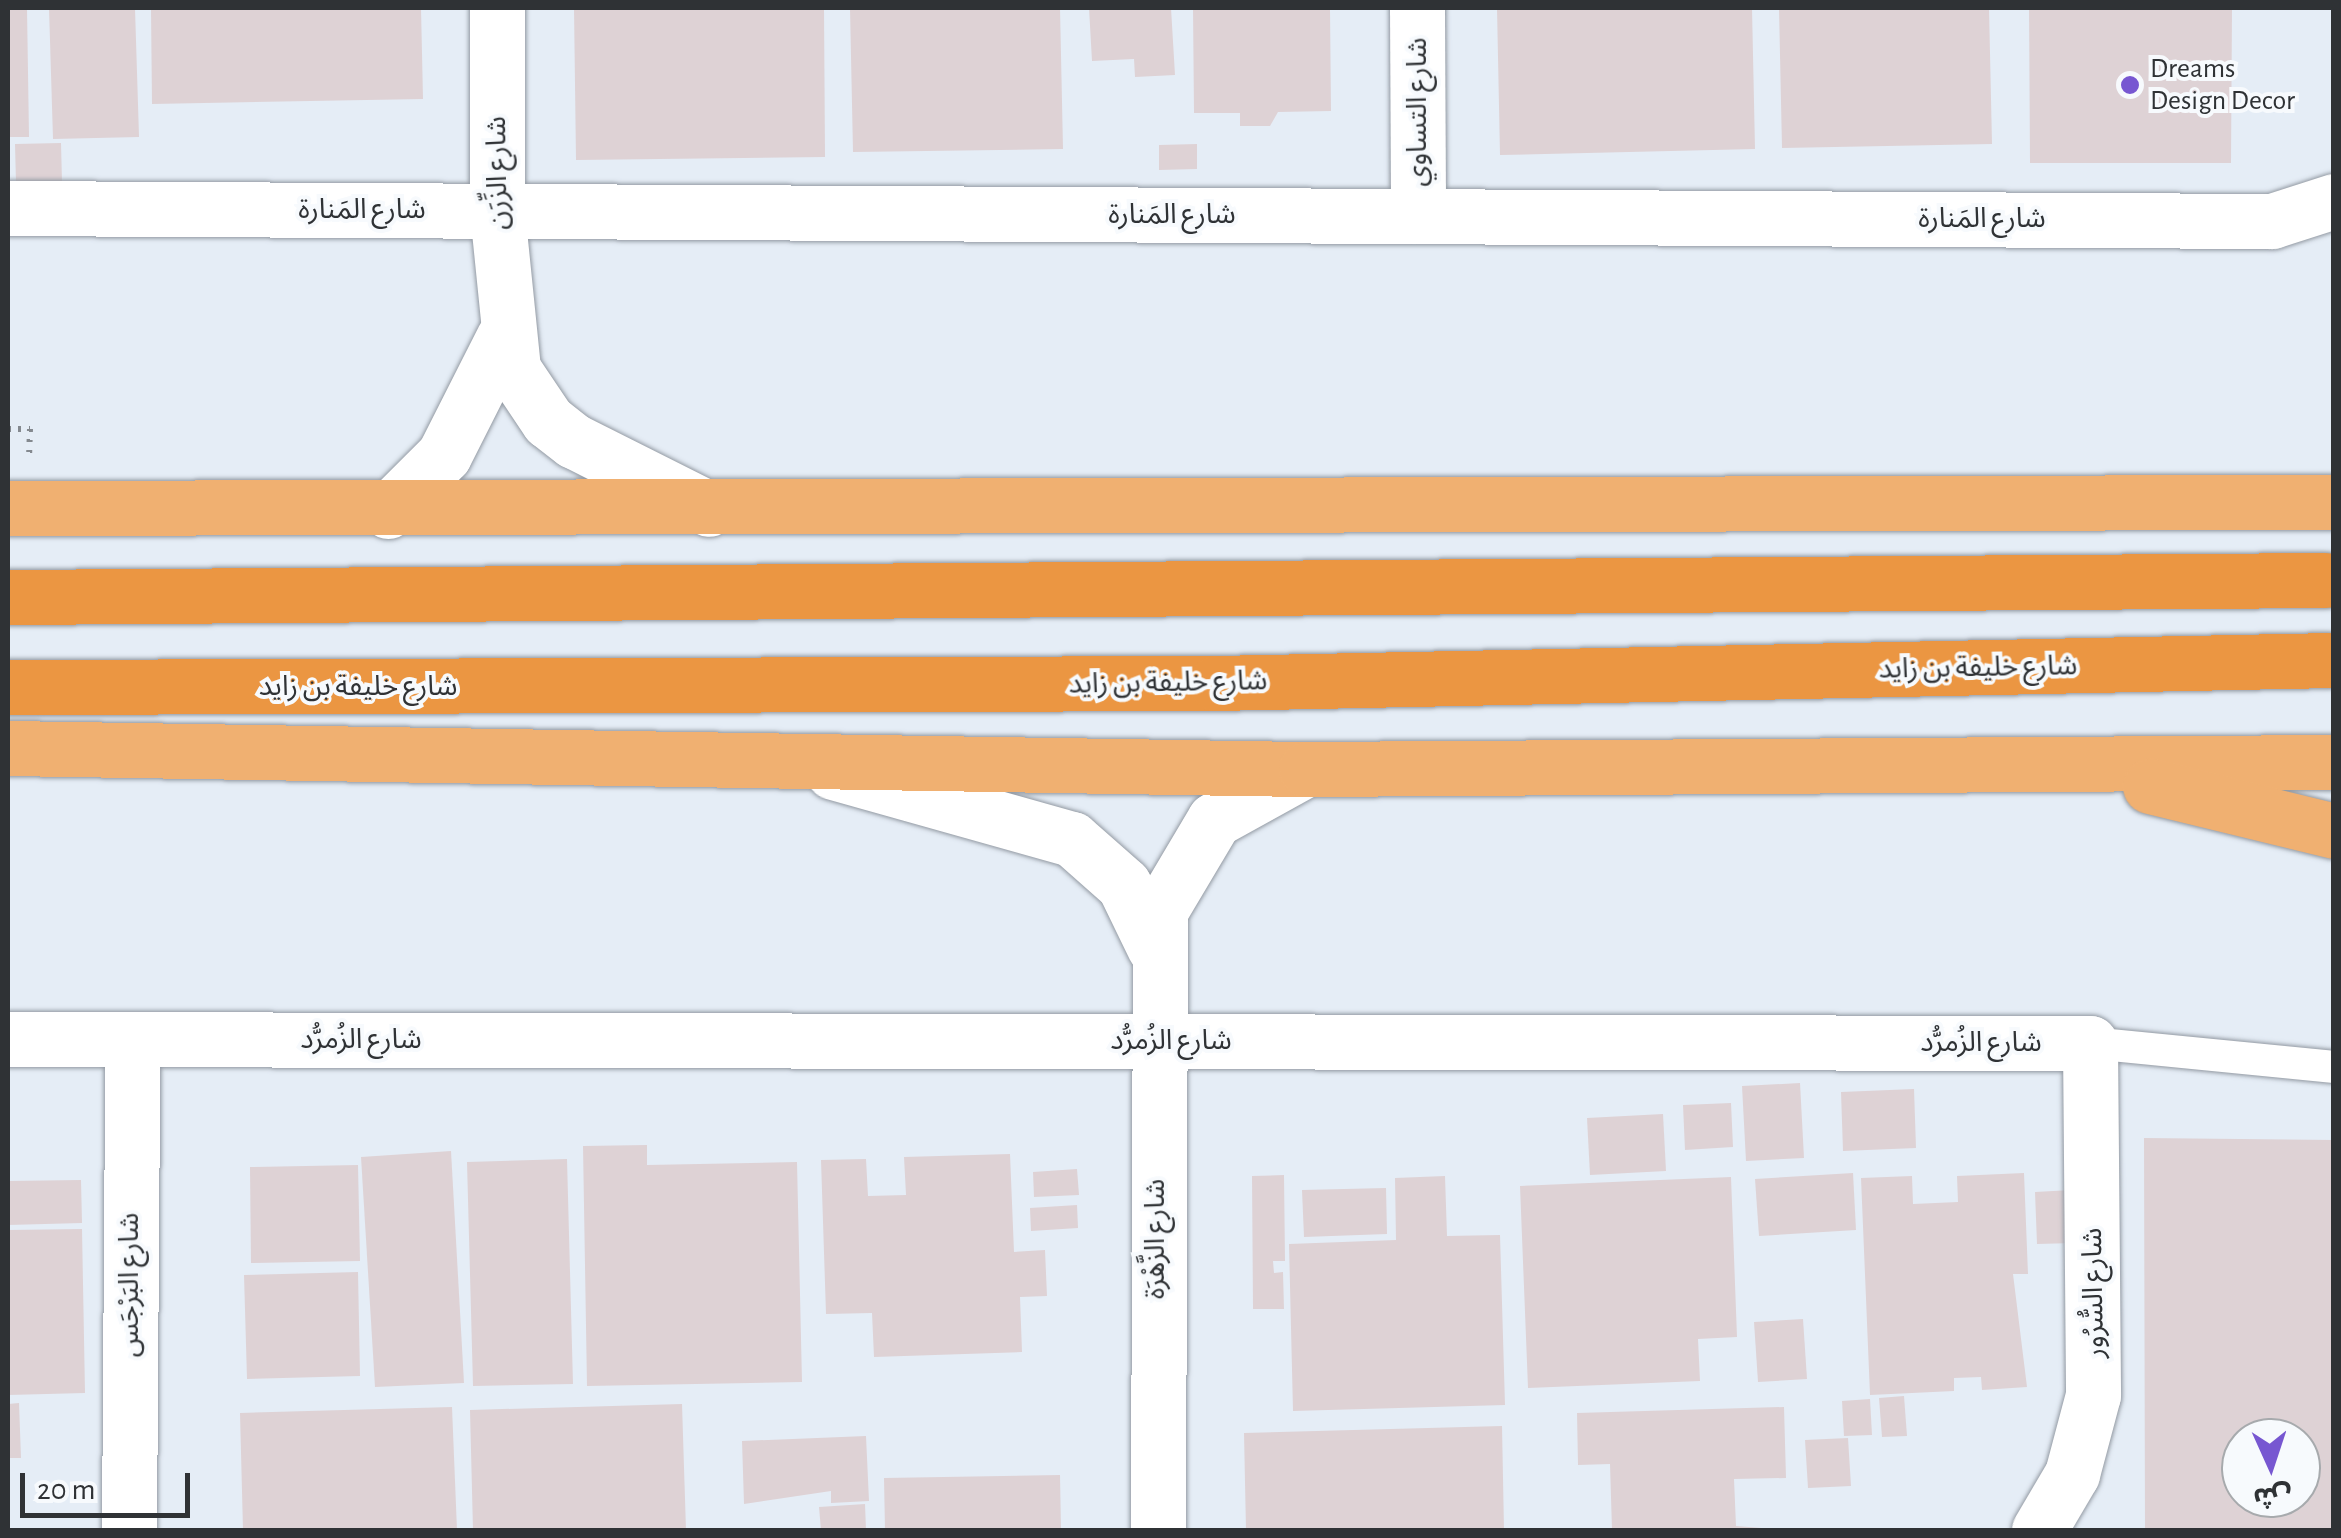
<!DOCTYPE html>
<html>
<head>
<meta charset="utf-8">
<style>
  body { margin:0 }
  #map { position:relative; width:2341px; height:1538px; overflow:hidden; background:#e5edf6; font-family:"Alegreya Sans","Noto Sans Arabic",sans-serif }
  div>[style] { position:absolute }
  .building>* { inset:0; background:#ded2d5 }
  .path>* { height:6px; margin-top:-3px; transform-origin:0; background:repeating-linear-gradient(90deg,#84898f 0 2.5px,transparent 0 10.5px) }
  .roads { filter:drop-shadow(0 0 2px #939aa3) drop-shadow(0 0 2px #939aa3) }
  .service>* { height:32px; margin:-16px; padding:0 16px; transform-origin:16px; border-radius:16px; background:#fff }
  .minor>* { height:55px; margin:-27.5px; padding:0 27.5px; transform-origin:27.5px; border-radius:27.5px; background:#fff }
  .primary>* { height:55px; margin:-27.5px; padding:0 27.5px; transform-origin:27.5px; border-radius:27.5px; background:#f0b071 }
  .trunk>* { height:55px; margin:-27.5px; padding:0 27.5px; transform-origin:27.5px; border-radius:27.5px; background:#eb9642 }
  .dots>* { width:28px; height:28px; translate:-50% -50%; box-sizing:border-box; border:5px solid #f7fafd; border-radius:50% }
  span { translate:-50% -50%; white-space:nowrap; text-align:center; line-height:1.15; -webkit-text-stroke:8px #f7fafd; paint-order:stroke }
  .poi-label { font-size:28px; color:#2f3235 }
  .left { translate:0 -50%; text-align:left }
  .street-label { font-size:28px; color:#2f3235 }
  .frame { position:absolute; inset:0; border:10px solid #2f3235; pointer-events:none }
  .north { position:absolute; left:2221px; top:1418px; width:100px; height:100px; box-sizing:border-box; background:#f7fafd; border:2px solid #a7aaad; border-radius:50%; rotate:177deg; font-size:28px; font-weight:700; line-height:40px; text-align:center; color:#2f3235 }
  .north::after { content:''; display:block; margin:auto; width:35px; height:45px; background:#7757d1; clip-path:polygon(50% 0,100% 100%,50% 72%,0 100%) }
  .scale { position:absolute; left:20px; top:1473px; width:170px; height:45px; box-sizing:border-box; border:5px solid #2f3235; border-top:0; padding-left:12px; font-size:30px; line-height:35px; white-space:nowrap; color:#2f3235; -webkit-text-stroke:8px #f7fafd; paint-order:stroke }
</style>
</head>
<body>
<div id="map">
  <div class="building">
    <div style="clip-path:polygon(8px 8px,27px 8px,29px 137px,8px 137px)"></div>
    <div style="clip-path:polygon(49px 8px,135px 8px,139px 137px,53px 139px)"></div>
    <div style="clip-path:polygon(151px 8px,421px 8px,423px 99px,152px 104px)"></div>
    <div style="clip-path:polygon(574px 8px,824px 8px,825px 157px,576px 160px)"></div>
    <div style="clip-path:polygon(850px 8px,1060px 8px,1063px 149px,853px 152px)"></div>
    <div style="clip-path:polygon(1089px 8px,1171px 8px,1175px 75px,1135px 77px,1134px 59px,1092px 61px)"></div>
    <div style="clip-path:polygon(1193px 8px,1330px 8px,1331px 111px,1278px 112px,1270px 126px,1240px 126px,1240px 113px,1194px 113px)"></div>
    <div style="clip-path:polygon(1497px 8px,1752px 8px,1755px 149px,1500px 155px)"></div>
    <div style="clip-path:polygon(1779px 8px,1989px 8px,1992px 144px,1782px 148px)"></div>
    <div style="clip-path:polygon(2029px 8px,2232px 8px,2231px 163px,2030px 163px)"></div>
    <div style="clip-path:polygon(61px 143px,62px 182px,16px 183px,15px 144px)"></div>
    <div style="clip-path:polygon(1197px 144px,1197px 169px,1159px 170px,1159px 145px)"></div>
    <div style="clip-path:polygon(1800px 1083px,1804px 1158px,1746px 1161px,1742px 1086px)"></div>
    <div style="clip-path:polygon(1914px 1089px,1916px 1148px,1843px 1151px,1841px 1092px)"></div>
    <div style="clip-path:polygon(1731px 1103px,1733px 1147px,1685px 1150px,1683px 1105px)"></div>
    <div style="clip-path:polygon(1663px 1114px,1666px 1171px,1590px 1175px,1587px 1118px)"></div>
    <div style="clip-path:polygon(evenodd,2144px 1138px,2334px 1140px,2334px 1530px,2145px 1530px,2144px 1138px,2241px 1438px,2301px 1438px,2301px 1498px,2241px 1498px,2241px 1438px)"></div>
    <div style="clip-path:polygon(647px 1145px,647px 1165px,797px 1162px,802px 1382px,587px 1386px,583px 1146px)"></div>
    <div style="clip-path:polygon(451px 1151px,464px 1383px,375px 1387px,361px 1157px)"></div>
    <div style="clip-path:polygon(1010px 1154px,1014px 1252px,1045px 1250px,1047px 1296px,1020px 1297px,1022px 1352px,874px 1357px,872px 1313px,826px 1314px,821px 1160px,866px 1159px,868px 1196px,906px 1195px,904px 1157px)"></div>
    <div style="clip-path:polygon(567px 1159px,573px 1384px,473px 1386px,467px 1162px)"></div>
    <div style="clip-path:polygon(358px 1165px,360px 1261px,251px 1263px,250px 1167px)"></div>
    <div style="clip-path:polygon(1077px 1169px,1079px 1195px,1034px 1197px,1033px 1172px)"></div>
    <div style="clip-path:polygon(1853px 1173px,1856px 1230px,1759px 1236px,1755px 1179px)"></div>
    <div style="clip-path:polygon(2024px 1173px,2028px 1274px,2013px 1274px,2027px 1387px,1982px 1390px,1981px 1377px,1954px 1378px,1954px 1391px,1870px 1395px,1861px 1178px,1912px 1176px,1913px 1204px,1958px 1202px,1957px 1176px)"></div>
    <div style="clip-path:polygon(1284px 1175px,1285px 1261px,1273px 1261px,1274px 1273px,1283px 1272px,1284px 1309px,1253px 1309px,1252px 1176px)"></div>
    <div style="clip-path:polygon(1445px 1176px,1447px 1236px,1500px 1235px,1505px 1405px,1293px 1411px,1289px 1244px,1396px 1240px,1395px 1178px)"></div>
    <div style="clip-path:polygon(1731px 1177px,1737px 1337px,1698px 1339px,1700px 1381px,1528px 1388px,1520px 1186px)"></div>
    <div style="clip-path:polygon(81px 1180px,82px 1223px,8px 1225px,8px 1181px)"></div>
    <div style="clip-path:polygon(1386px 1188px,1387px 1234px,1304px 1237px,1302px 1190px)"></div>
    <div style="clip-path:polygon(2072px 1190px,2074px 1243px,2037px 1244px,2035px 1192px)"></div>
    <div style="clip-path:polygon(1077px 1205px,1078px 1228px,1031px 1231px,1030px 1208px)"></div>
    <div style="clip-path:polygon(82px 1229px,85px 1393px,8px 1395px,8px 1230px)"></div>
    <div style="clip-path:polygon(358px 1272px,360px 1376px,247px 1379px,244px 1275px)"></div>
    <div style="clip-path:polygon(1803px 1319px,1807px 1379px,1758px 1382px,1754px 1322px)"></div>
    <div style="clip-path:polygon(1904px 1396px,1907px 1436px,1882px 1437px,1879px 1398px)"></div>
    <div style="clip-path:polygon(1870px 1399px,1872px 1435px,1844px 1436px,1842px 1401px)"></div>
    <div style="clip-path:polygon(19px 1403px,21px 1458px,8px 1458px,8px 1404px)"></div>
    <div style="clip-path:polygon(682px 1404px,686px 1530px,473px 1530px,470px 1410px)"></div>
    <div style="clip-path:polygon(452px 1407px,457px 1530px,243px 1530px,240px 1413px)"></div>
    <div style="clip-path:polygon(1784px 1407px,1786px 1478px,1734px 1479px,1736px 1526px,1786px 1530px,1612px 1530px,1610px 1464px,1578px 1465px,1577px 1413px)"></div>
    <div style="clip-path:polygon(1502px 1426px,1504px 1530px,1246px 1530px,1244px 1433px)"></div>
    <div style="clip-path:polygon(866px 1436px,869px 1501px,831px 1503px,831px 1491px,744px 1504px,742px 1441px)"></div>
    <div style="clip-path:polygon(1848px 1438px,1851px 1486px,1808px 1488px,1805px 1440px)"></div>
    <div style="clip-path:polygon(1060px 1475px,1061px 1530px,885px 1530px,884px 1478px)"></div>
    <div style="clip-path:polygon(865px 1504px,866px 1530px,821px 1530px,819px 1507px)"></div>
  </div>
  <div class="path">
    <div style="left:8px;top:429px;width:22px"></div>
    <div style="left:30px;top:429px;width:26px;rotate:92deg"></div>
  </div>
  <div class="roads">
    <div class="service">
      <div style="left:2090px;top:1043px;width:245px;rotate:5.6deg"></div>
    </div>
    <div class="minor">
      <div style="left:497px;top:8px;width:203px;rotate:90deg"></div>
      <div style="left:497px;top:211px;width:159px;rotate:84.2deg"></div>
      <div style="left:513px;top:369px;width:63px;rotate:56.1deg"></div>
      <div style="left:548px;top:421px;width:33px;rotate:38deg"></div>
      <div style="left:574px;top:441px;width:151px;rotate:26.7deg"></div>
      <div style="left:1417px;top:8px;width:208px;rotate:89.7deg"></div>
      <div style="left:8px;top:208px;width:2264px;rotate:0.33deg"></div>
      <div style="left:2272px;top:221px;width:65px;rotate:-17.9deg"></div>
      <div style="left:388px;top:511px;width:79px;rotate:-45deg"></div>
      <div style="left:444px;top:455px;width:131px;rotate:-63.2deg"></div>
      <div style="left:833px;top:772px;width:248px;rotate:15.7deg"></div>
      <div style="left:1072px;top:839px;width:69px;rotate:41.5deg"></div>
      <div style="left:1124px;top:885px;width:69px;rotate:64.2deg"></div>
      <div style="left:8px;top:1039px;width:2082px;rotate:0.11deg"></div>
      <div style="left:2090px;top:1043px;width:352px;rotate:89.5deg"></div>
      <div style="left:2093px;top:1395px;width:82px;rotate:104.9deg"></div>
      <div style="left:2072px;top:1474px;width:65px;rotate:120.5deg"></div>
      <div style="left:129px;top:1530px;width:490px;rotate:-89.6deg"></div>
      <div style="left:1158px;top:1530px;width:619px;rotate:-89.81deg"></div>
      <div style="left:1160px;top:911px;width:106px;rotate:-59.3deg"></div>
      <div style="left:1214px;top:820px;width:105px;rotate:-29deg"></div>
    </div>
    <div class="primary">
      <div style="left:8px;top:508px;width:2326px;rotate:-0.15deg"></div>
      <div style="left:8px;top:748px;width:1298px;rotate:0.93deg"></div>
      <div style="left:1306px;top:769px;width:1028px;rotate:-0.39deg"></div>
      <div style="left:2150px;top:786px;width:189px;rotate:13.7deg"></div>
    </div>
    <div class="trunk">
      <div style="left:8px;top:597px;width:2317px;rotate:-0.42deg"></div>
      <div style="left:8px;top:687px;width:1208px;rotate:-0.19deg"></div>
      <div style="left:1216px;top:683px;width:1113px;rotate:-1.18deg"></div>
    </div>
  </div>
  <div class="dots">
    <div style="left:2130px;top:85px;background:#7757d1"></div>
  </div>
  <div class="poi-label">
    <span class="left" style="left:2150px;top:85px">Dreams<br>Design Decor</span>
  </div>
  <div class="street-label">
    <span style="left:1418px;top:112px;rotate:-90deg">شارع التساوي</span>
    <span style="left:498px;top:173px;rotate:-91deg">شارع الزِّرَن</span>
    <span style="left:362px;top:210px">شارع المَنارة</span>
    <span style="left:1172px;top:215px">شارع المَنارة</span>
    <span style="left:1982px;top:219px">شارع المَنارة</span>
    <span style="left:1978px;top:668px;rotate:-1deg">شارع خليفة بن زايد</span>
    <span style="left:1168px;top:683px;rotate:-1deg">شارع خليفة بن زايد</span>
    <span style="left:358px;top:687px">شارع خليفة بن زايد</span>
    <span style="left:361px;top:1040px">شارع الزُمرُّد</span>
    <span style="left:1171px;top:1041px">شارع الزُمرُّد</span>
    <span style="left:1981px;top:1043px">شارع الزُمرُّد</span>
    <span style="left:1156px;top:1239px;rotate:-90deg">شارع الزَّهْرَة</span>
    <span style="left:130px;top:1285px;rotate:-90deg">شارع البَرْجَس</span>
    <span style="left:2094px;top:1293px;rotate:-91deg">شارع السُّرُور</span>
  </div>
  <div class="frame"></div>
  <div class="north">ش</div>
  <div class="scale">20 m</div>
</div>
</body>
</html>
